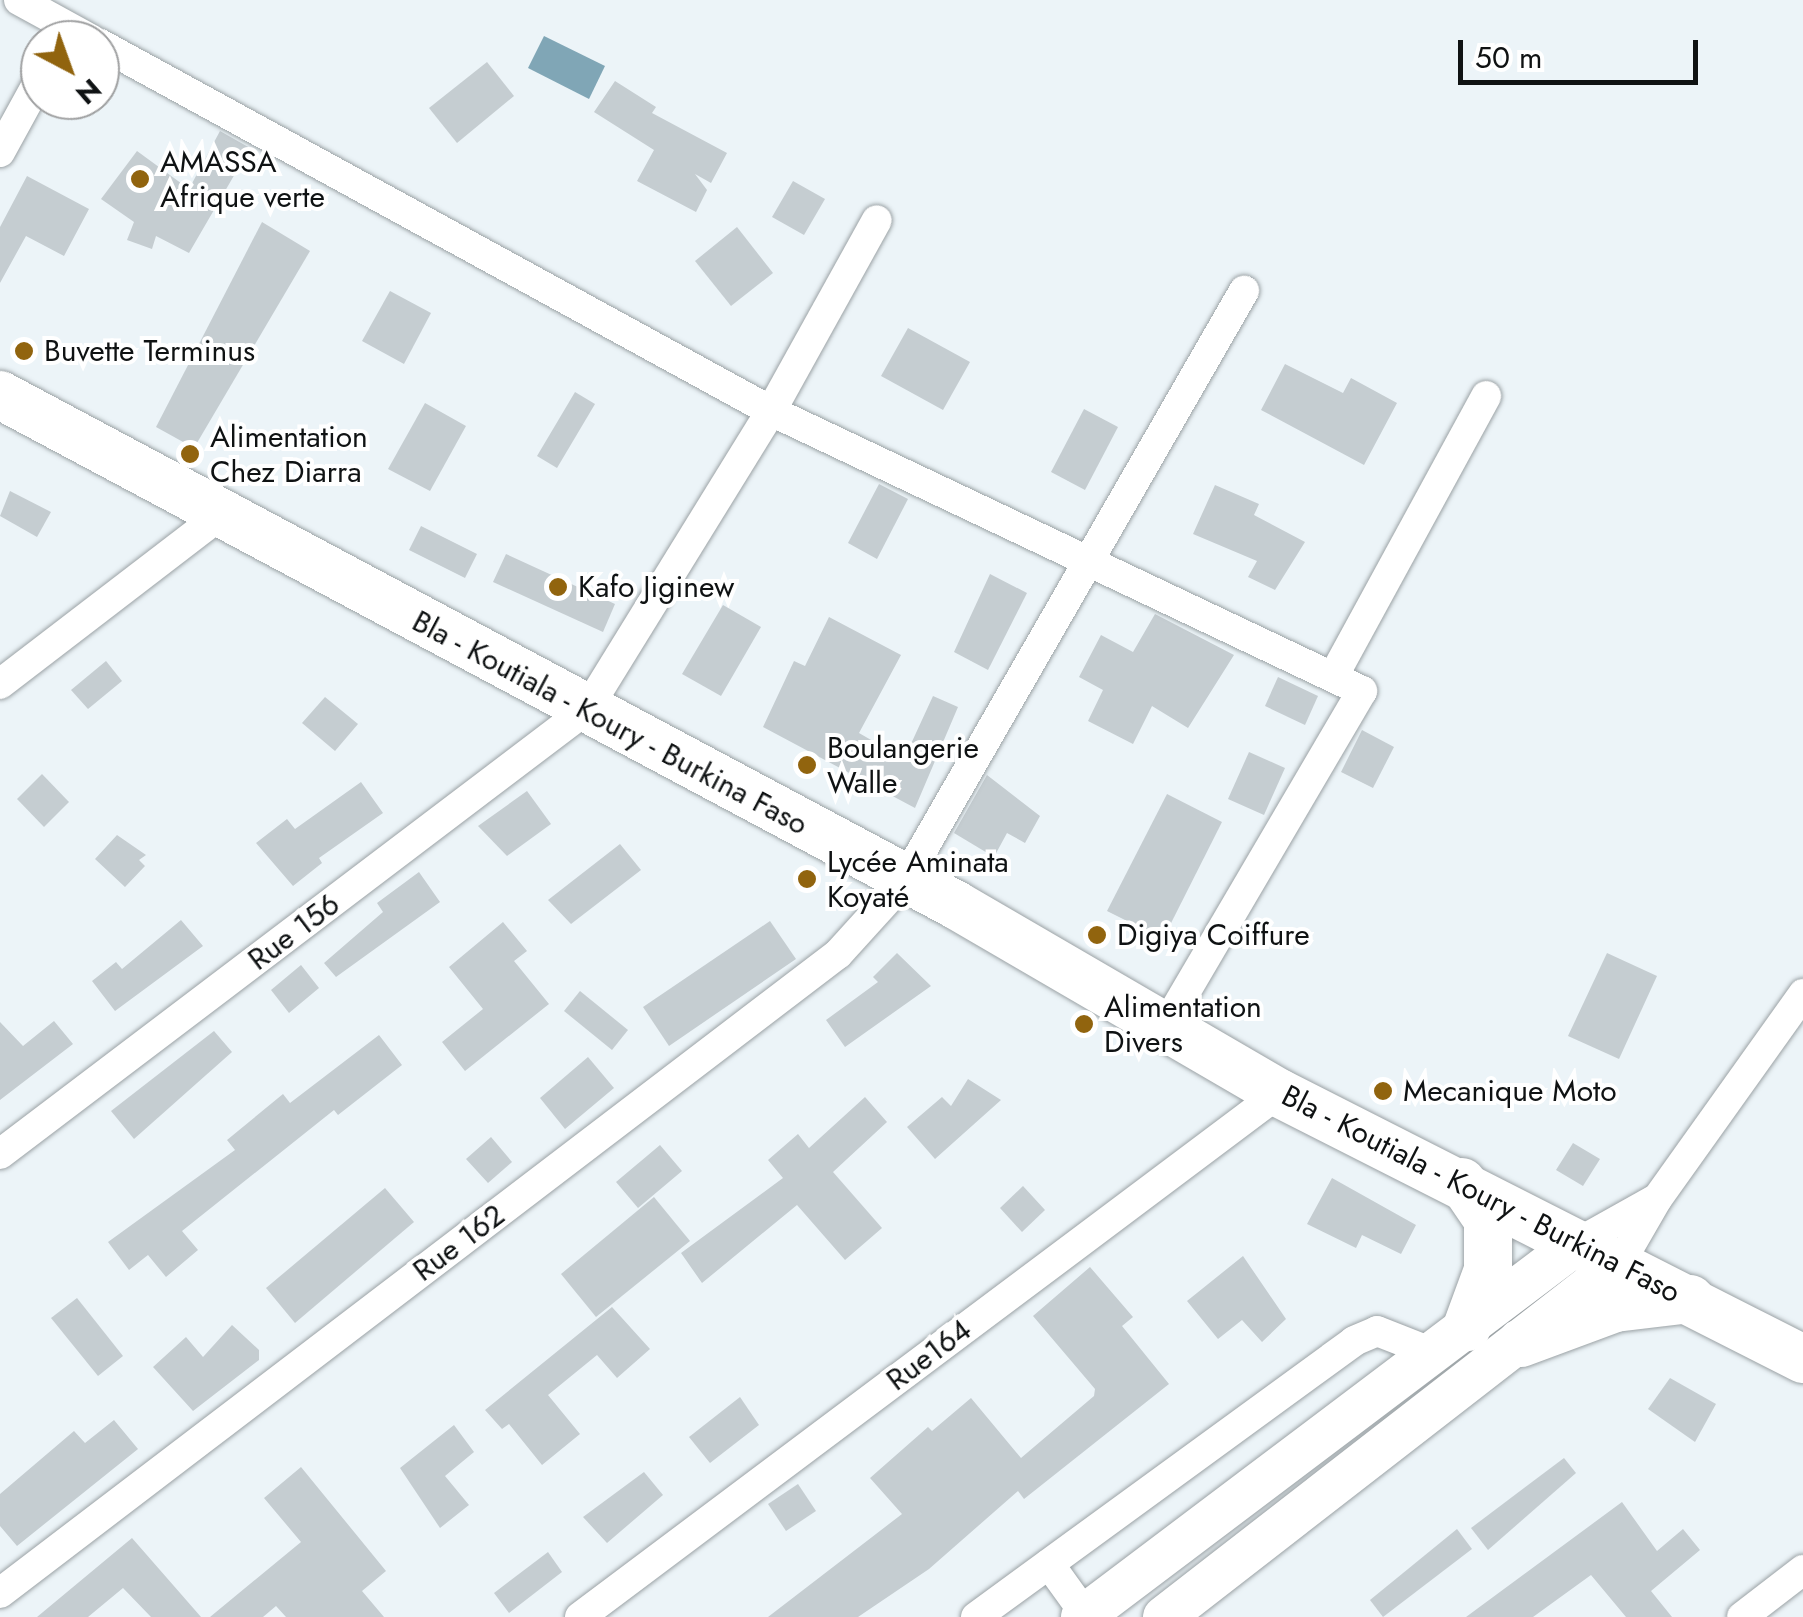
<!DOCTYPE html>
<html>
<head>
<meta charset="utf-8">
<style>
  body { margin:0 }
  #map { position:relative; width:1803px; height:1617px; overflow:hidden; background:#ecf4f8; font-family:Jost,sans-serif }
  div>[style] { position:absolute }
  .water>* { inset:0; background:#80a6b6 }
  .building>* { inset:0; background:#c5cdd1 }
  .roads { filter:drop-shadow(0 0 2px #9ba2a5) drop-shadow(0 0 2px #9ba2a5) }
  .minor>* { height:30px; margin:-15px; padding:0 15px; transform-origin:15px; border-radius:15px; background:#fff }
  .secondary>* { height:42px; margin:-21px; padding:0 21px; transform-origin:21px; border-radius:21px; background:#fff }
  .primary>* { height:48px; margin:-24px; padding:0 24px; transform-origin:24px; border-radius:24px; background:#fff }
  .dots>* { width:28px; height:28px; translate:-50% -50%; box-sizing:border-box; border:5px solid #fff; border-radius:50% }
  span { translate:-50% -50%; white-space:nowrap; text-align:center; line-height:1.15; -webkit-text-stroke:8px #fff; paint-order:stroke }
  .poi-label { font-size:30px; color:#0f1213 }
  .left { translate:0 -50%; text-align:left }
  .street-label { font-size:30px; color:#0f1213 }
  .north { position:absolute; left:20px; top:20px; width:100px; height:100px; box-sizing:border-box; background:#fff; border:2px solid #9fa0a1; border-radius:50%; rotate:139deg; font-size:28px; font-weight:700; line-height:40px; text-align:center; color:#0f1213 }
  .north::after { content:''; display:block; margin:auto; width:35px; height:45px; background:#91640e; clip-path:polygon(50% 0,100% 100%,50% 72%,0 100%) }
  .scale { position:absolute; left:1458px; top:40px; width:240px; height:45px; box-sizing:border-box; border:5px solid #0f1213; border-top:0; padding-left:12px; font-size:30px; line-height:35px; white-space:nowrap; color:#0f1213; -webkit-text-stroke:8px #fff; paint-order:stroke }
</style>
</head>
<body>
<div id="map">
  <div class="water">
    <div style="clip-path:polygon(544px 36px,605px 66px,589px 99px,528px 68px)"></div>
  </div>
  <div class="building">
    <div style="clip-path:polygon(487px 62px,514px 96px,457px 143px,429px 108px)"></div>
    <div style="clip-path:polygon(615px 81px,656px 107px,652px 113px,727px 153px,711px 183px,695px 174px,707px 190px,696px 212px,637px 181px,654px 150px,594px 112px)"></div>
    <div style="clip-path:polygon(220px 131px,250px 148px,189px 253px,156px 236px,152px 249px,127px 240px,134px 222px,101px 199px,137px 151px,189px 189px)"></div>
    <div style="clip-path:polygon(27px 176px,89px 209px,64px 256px,26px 236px,0 283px,0 227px)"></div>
    <div style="clip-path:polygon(793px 181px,825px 199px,804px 235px,772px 217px)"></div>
    <div style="clip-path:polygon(262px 222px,310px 251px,194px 448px,156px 427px)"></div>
    <div style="clip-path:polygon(737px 227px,773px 273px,731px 306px,695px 261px)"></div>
    <div style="clip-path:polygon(390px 291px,431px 313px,404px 364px,362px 341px)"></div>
    <div style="clip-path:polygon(908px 328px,970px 362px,943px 410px,881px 376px)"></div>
    <div style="clip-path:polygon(1285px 364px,1343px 393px,1351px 378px,1397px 403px,1364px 465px,1261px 410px)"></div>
    <div style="clip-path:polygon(575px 392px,595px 404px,557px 468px,537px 456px)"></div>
    <div style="clip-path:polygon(425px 403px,466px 426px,430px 491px,388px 469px)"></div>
    <div style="clip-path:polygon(1084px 409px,1118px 427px,1085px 490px,1051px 472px)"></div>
    <div style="clip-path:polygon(879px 484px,908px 499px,877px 559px,848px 543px)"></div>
    <div style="clip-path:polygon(1215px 485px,1259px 504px,1254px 515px,1305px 542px,1275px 590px,1248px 577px,1257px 561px,1193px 534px)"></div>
    <div style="clip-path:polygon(10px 491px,51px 512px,37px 537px,0 516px)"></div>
    <div style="clip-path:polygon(421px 526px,477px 554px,465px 578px,409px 550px)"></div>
    <div style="clip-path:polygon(506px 554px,615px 604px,603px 632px,493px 582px)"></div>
    <div style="clip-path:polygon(990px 574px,1027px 593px,988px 670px,954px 652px)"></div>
    <div style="clip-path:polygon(723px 605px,761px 627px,721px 696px,682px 674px)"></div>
    <div style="clip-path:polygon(1155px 614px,1234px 655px,1188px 728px,1152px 706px,1133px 744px,1088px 721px,1103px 690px,1079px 677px,1101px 635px,1133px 652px)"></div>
    <div style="clip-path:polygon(829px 617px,901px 655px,859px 733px,904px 759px,933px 696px,958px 707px,915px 808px,763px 727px,794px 661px,805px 666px)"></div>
    <div style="clip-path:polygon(106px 661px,122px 681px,88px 709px,71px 690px)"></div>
    <div style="clip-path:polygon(1278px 677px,1318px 696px,1305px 725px,1265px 706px)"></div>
    <div style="clip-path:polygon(325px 697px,358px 724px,335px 751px,302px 723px)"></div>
    <div style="clip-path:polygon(1362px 730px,1394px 747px,1373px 788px,1341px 772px)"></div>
    <div style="clip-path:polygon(1249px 752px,1285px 768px,1264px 815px,1228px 799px)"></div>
    <div style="clip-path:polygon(42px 774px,69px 802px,44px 827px,17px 799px)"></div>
    <div style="clip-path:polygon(987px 775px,1040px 816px,1025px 843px,1007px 833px,994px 857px,954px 833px)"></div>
    <div style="clip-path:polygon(361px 782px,383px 813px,319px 858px,322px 863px,293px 886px,256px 843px,287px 819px,295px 829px)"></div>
    <div style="clip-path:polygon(527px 791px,551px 824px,507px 856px,478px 826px)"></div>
    <div style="clip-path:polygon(1167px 794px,1222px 822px,1163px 939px,1107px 911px)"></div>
    <div style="clip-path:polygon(117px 835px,146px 855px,139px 860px,145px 866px,125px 887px,95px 859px)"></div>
    <div style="clip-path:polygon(620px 844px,641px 870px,571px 924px,548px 900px)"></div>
    <div style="clip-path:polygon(419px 872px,440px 902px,336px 977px,324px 963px,383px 912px,377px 903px)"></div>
    <div style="clip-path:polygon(181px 920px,203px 946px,115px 1011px,92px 981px,116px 962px,122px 969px)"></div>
    <div style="clip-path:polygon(770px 921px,796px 959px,669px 1046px,643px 1007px)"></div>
    <div style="clip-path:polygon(503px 922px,527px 951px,514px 961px,549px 1004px,465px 1071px,442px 1042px,483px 1009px,449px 967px)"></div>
    <div style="clip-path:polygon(897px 953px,931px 986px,845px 1047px,826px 1020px,878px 982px,873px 977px)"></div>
    <div style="clip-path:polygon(1607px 953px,1657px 976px,1619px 1059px,1568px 1036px)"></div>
    <div style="clip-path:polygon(301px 965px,319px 988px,289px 1013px,271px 990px)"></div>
    <div style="clip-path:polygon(580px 991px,628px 1030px,612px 1050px,564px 1011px)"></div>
    <div style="clip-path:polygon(54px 1021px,73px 1044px,0 1100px,0 1022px,23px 1046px)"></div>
    <div style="clip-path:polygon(214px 1031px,232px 1052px,134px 1139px,111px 1111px)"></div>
    <div style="clip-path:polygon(379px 1035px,402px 1065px,338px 1115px,334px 1110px,182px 1231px,198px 1250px,166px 1277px,148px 1255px,129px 1270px,108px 1242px,235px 1150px,227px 1140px,283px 1094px,290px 1103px)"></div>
    <div style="clip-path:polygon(588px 1057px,614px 1088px,565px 1129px,540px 1098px)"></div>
    <div style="clip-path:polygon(968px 1079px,1001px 1100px,935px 1159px,907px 1127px,942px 1097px,951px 1106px)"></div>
    <div style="clip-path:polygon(865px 1097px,887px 1122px,833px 1172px,882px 1228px,845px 1260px,797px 1205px,702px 1283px,681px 1253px,783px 1178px,768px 1160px,798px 1134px,809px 1148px)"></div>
    <div style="clip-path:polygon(491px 1137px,512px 1162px,488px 1183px,466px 1159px)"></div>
    <div style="clip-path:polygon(1573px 1143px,1600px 1159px,1583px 1186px,1556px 1170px)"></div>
    <div style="clip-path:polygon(660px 1145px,682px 1171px,638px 1208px,616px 1182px)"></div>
    <div style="clip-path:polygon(1332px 1178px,1416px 1225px,1401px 1254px,1362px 1235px,1356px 1248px,1307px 1224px)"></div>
    <div style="clip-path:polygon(1023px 1186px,1045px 1210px,1022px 1232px,1000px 1208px)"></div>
    <div style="clip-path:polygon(385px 1188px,414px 1222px,295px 1323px,266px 1288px)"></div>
    <div style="clip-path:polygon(654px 1197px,690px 1241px,596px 1317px,561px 1274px)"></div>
    <div style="clip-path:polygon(1243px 1256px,1286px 1319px,1262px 1342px,1242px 1320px,1218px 1339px,1187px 1301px)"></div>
    <div style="clip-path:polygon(1090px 1267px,1133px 1317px,1122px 1326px,1169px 1384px,1024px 1499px,1018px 1491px,929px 1569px,858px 1617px,768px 1617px,902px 1514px,870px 1478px,928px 1427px,932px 1431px,971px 1398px,1021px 1458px,1094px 1396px,1095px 1389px,1033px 1316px)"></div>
    <div style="clip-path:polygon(77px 1298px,123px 1356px,98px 1376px,51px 1318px)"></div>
    <div style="clip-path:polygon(612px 1307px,650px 1349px,617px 1378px,597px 1355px,548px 1395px,580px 1434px,542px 1465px,509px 1424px,502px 1429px,485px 1410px)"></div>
    <div style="clip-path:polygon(232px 1325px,259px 1350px,259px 1360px,193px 1411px,153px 1367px,186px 1337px,203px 1357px)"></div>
    <div style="clip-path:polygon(1670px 1378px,1716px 1404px,1695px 1442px,1648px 1409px)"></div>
    <div style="clip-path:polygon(740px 1397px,759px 1425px,710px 1463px,689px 1437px)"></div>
    <div style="clip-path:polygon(114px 1420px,138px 1449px,17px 1546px,0 1526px,0 1494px,74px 1431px,85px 1443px)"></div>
    <div style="clip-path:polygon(454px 1425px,474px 1452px,445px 1476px,469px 1505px,440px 1528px,400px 1468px)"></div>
    <div style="clip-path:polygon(1564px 1458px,1576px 1473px,1488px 1550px,1471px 1528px)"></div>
    <div style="clip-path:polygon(301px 1467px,386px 1571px,362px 1591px,384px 1617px,286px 1617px,276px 1606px,263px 1617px,210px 1617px,301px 1542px,264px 1498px)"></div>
    <div style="clip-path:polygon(644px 1472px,663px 1495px,607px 1543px,583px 1517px)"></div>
    <div style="clip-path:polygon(798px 1484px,816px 1511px,786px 1531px,768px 1504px)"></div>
    <div style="clip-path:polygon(1622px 1502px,1657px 1551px,1683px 1529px,1700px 1550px,1651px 1591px,1672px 1617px,1626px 1617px,1591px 1575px,1533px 1617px,1466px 1617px)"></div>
    <div style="clip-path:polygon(1457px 1529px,1472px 1549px,1383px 1617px,1370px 1600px)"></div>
    <div style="clip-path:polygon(132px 1538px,201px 1617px,151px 1617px,123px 1588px,88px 1617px,37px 1617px)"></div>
    <div style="clip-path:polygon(548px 1552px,562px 1572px,509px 1613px,494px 1593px)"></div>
  </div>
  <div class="roads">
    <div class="minor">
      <div style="left:19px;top:0;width:83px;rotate:28.7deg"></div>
      <div style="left:100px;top:44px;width:765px;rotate:28.68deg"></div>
      <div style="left:771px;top:411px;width:654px;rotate:25.35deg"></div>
      <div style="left:1362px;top:691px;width:385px;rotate:120.4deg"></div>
      <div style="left:0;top:152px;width:83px;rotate:-61.3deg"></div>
      <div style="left:1333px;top:677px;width:320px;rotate:-61.4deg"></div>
      <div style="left:0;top:684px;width:276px;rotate:-37.5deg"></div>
      <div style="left:0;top:1154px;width:737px;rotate:-37.17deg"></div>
      <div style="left:587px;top:709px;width:350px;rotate:-58.3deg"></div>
      <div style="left:771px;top:411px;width:218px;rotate:-61deg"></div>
      <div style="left:1579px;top:1242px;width:86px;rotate:-29.2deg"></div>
      <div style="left:1620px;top:1263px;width:74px;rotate:-60deg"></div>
      <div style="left:1657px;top:1199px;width:252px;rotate:-54.5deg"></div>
      <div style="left:1049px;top:1564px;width:62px;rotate:54.2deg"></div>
      <div style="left:0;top:1593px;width:1054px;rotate:-37.33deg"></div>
      <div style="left:838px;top:954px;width:100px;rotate:-47.8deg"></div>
      <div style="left:905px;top:880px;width:680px;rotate:-60.08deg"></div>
      <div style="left:580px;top:1617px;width:874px;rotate:-36.86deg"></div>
      <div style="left:976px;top:1617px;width:468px;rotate:-36.1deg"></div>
      <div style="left:1354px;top:1341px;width:25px;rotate:-23deg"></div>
      <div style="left:1377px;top:1331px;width:60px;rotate:21.4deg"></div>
      <div style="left:1742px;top:1617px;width:77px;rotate:-37.6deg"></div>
    </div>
    <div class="secondary">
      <div style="left:1082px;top:1617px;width:623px;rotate:-37.04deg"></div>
      <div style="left:1164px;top:1617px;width:577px;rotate:-37.82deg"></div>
    </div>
    <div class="primary">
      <div style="left:0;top:395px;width:1084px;rotate:28.08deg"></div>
      <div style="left:956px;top:905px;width:374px;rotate:30.2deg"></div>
      <div style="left:1279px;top:1093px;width:588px;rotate:26.91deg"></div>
      <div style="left:1462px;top:1182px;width:46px;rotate:55.6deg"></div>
      <div style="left:1488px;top:1220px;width:50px;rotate:90deg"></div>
      <div style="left:1488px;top:1270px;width:61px;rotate:110.2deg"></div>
      <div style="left:1521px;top:1343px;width:100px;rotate:-20.4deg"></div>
      <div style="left:1615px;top:1308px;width:76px;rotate:-6.8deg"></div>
    </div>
  </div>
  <div class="dots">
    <div style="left:140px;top:179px;background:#91640e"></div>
    <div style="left:24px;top:351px;background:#91640e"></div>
    <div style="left:190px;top:454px;background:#91640e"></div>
    <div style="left:558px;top:587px;background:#91640e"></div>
    <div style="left:807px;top:765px;background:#91640e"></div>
    <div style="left:807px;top:879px;background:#91640e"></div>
    <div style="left:1097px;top:935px;background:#91640e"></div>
    <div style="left:1084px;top:1024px;background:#91640e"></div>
    <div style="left:1383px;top:1091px;background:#91640e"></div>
  </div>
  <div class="poi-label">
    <span class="left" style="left:160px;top:179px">AMASSA<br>Afrique verte</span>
    <span class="left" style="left:44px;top:351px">Buvette Terminus</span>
    <span class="left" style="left:210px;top:454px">Alimentation<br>Chez Diarra</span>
    <span class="left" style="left:578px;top:587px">Kafo Jiginew</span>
    <span class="left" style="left:827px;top:765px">Boulangerie<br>Walle</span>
    <span class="left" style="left:827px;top:879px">Lycée Aminata<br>Koyaté</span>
    <span class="left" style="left:1117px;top:935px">Digiya Coiffure</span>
    <span class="left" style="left:1104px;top:1024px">Alimentation<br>Divers</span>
    <span class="left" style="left:1403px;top:1091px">Mecanique Moto</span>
  </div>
  <div class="street-label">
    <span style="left:610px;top:723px;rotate:28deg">Bla - Koutiala - Koury - Burkina Faso</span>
    <span style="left:294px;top:932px;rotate:-37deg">Rue 156</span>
    <span style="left:1481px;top:1194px;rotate:27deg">Bla - Koutiala - Koury - Burkina Faso</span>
    <span style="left:459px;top:1243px;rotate:-37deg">Rue 162</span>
    <span style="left:929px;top:1355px;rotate:-37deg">Rue164</span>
  </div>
  <div class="north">N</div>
  <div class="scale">50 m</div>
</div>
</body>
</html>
